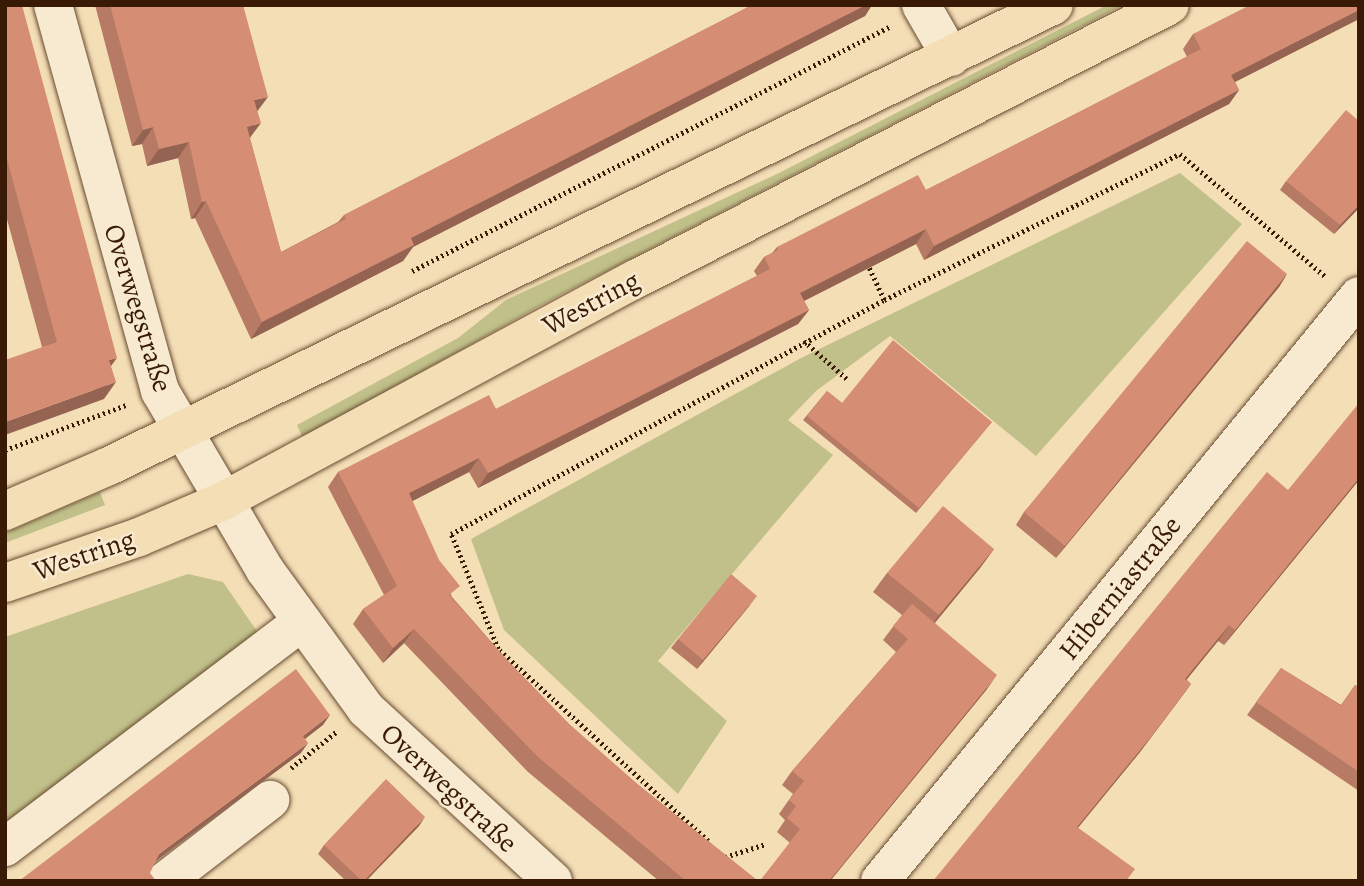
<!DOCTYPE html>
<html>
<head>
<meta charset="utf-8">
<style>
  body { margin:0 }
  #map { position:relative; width:1364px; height:886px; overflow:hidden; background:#f4deb6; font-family:Alegreya,serif }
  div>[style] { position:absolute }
  .green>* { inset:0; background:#c1c08a }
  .path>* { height:4.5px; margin-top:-2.25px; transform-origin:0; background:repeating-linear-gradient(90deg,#391b05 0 2px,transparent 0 5.5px) }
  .roads { filter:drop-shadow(0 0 2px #684c31) drop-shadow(0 0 2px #684c31) }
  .minor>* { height:38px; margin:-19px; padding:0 19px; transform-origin:19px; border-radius:19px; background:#f8ead0 }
  .major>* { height:38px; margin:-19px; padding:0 19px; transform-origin:19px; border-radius:19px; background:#f4deb6 }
  .wall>* { inset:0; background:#b77a64 }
  .shaded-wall>* { inset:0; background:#956351 }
  .building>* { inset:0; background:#d58e74 }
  span { translate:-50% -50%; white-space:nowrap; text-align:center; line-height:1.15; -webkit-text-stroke:5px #f8ead0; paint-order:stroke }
  .street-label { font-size:28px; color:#391b05 }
  .frame { position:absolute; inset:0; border:7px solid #391b05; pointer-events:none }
</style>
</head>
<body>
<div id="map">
  <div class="green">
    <div style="clip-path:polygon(1107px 5px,1123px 5px,543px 304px,303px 438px,297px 425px,458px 338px,506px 300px,777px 174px)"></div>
    <div style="clip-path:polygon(1180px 173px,1242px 224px,1036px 456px,890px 336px,816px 391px,788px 420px,833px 455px,658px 661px,727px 721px,678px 794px,504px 630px,471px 539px,801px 358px)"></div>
    <div style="clip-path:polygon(100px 492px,105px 505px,5px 543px,5px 533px)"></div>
    <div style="clip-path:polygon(188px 574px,223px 582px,263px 640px,5px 836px,5px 637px)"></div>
  </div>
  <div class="path">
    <div style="left:412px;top:271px;width:538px;rotate:-27.09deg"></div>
    <div style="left:884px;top:300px;width:330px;rotate:-26.3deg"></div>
    <div style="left:1180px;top:154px;width:191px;rotate:40.1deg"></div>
    <div style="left:804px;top:341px;width:57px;rotate:41.5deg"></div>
    <div style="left:5px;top:450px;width:129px;rotate:-20.4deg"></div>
    <div style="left:291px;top:768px;width:58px;rotate:-38.7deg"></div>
    <div style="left:708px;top:841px;width:285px;rotate:-137.6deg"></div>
    <div style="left:498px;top:649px;width:124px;rotate:-112.2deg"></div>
    <div style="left:451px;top:534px;width:492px;rotate:-28.4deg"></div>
    <div style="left:884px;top:300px;width:35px;rotate:-115deg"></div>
    <div style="left:725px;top:857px;width:43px;rotate:-17.6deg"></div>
  </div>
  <div class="roads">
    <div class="minor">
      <div style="left:53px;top:5px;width:401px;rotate:74.5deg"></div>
      <div style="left:160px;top:391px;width:208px;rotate:59.6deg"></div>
      <div style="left:265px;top:570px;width:172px;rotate:54deg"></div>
      <div style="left:366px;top:709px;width:254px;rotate:42.6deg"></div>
      <div style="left:921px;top:5px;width:60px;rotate:60deg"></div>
      <div style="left:5px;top:847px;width:370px;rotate:-37.2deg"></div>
      <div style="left:165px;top:881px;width:133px;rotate:-37.6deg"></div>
      <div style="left:880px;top:881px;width:756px;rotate:-50.69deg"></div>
    </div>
    <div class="major">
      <div style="left:5px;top:511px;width:113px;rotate:-23.4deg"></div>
      <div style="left:109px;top:466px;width:1051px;rotate:-26deg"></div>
      <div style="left:5px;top:583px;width:142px;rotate:-18.9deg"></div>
      <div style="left:139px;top:537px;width:91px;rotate:-23.2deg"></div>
      <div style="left:223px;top:501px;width:467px;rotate:-28.3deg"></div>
      <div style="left:634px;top:280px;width:602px;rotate:-27.16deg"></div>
    </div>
  </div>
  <div class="wall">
    <div style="clip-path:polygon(5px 5px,111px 366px,104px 399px,42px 347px,5px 212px)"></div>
    <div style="clip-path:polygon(95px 5px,243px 5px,257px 111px,250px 139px,281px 252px,338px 222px,344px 215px,752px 5px,872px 5px,865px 16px,413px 247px,403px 261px,251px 339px,195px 218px,191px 219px,178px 158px,147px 166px,142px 144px,132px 146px)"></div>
    <div style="clip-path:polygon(1359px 5px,1359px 19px,1235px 82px,1239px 90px,1229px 104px,924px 260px,916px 244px,804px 301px,809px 310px,798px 324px,478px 488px,469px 472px,412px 501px,452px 597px,509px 662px,569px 724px,636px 783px,758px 881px,659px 881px,528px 772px,404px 643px,383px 663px,353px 624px,363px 609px,384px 595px,328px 487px,338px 472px,496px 409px,757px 276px,754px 271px,764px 257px,772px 253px,777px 247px,926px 190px,1187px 57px,1183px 49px,1193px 34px)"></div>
    <div style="clip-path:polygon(1286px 181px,1359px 208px,1334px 234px,1280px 190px)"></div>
    <div style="clip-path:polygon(1287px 274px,1279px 287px,1056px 558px,1016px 525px,1024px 512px)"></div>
    <div style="clip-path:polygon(827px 391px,842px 403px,992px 422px,916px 513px,803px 420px)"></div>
    <div style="clip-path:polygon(1359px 480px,1224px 645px,1218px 641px,1186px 679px,1191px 684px,1180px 699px,1140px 752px,1078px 828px,933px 881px,1288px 490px)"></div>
    <div style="clip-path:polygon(994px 549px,980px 568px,935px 623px,987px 689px,830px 881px,760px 881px,790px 843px,777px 832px,785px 820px,779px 814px,793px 794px,782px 785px,792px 771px,896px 652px,883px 640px,902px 615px,873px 592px,887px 573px)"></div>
    <div style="clip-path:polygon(750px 605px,697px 669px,671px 648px,678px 639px)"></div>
    <div style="clip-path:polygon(1281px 668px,1341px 705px,1355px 685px,1359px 687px,1359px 791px,1247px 715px)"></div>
    <div style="clip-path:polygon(419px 826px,366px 881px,346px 881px,318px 854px,324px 845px)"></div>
  </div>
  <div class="shaded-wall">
    <div style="clip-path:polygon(866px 5px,872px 5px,865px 16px,413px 247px,403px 261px,251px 339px,262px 322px,411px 238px)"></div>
    <div style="clip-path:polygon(1359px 10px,1359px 19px,1221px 89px,1231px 75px)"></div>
    <div style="clip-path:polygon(1239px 90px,1229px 104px,924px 260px,934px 246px)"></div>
    <div style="clip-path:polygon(268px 97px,256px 113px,254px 100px)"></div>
    <div style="clip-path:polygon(261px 123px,249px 139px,247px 127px)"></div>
    <div style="clip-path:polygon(153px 127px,142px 144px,132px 146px,143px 130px)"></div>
    <div style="clip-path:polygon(189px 142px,178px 158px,147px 166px,159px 149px)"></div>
    <div style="clip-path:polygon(206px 201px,195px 218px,191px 219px,202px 202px)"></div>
    <div style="clip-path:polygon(1359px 205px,1359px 208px,1334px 234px,1340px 225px)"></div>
    <div style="clip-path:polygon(926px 229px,916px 244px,790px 308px,800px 293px)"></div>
    <div style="clip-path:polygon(1287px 274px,1279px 287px,1056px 558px,1065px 546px)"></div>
    <div style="clip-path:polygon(809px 310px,798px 324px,478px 488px,488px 473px)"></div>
    <div style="clip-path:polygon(117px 358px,105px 374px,109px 360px)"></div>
    <div style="clip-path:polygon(116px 382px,104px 399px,5px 435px,5px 422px)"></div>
    <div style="clip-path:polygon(479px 458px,469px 472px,399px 508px,409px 493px)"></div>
    <div style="clip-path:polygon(1359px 478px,1359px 480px,1224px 645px,1235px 630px)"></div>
    <div style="clip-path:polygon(994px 549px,980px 568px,925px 634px,939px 615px)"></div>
    <div style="clip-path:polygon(757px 596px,750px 605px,697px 669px,703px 660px)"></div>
    <div style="clip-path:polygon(1229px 625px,1218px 641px,1175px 694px,1185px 679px)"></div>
    <div style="clip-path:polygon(414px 629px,404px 643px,383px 663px,393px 648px)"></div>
    <div style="clip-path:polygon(997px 675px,987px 689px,830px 881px,829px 881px)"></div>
    <div style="clip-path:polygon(1191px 684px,1140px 752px,1066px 842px,1077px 827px)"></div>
    <div style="clip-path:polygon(330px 715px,323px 725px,296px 746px,303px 736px)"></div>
    <div style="clip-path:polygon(308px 743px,301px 753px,152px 864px,159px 854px)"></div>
    <div style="clip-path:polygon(425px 817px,419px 826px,366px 881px,364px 881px)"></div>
  </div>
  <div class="building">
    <div style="clip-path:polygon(5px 5px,22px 5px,117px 358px,109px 360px,116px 382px,5px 422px,5px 360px,57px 342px,5px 152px)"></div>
    <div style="clip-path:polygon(110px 5px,243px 5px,268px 97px,254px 100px,261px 123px,247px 127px,281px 252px,346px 219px,344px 215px,752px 5px,866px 5px,411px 238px,414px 245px,262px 322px,206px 201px,202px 202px,189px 142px,159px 149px,153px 127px,143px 130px)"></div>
    <div style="clip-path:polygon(1250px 5px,1359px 5px,1359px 10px,1231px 75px,1239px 90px,934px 246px,926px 229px,800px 293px,809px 310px,621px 406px,488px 473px,479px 458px,409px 493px,439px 560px,460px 586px,449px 595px,509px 662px,569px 724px,636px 783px,758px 881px,686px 881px,538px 757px,414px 629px,393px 648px,363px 609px,397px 586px,338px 472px,489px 395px,496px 409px,770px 269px,764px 257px,778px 250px,777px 247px,918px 175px,926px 190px,1027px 139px,1201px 49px,1193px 34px)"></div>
    <div style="clip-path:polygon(1346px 110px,1359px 121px,1359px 205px,1340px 225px,1286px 181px)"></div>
    <div style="clip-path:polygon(1247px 241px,1287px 274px,1065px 546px,1024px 512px)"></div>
    <div style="clip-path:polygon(893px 340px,992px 422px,919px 508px,807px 416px,827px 391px,842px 403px)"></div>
    <div style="clip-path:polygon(1359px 403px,1359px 478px,1235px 630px,1229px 625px,1185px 679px,1191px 684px,1151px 737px,1077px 827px,1135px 869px,1126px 881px,933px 881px,1267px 472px,1288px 490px)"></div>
    <div style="clip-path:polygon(943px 506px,994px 549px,939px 615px,887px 573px)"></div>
    <div style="clip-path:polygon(731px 574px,757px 596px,703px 660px,678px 639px)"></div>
    <div style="clip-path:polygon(912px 604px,997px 675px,829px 881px,760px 881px,800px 829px,787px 818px,796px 806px,789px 800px,804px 781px,792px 771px,908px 639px,893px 626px)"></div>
    <div style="clip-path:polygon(1281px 668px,1341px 706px,1355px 685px,1359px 687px,1359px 772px,1256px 702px)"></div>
    <div style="clip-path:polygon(296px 669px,330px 715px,303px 736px,308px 743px,159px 854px,150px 873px,156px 881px,19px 881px)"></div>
    <div style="clip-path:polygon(386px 779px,425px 817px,364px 881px,362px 881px,324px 845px)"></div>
  </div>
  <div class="street-label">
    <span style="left:591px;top:303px;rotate:-28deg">Westring</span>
    <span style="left:138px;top:308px;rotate:73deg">Overwegstraße</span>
    <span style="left:84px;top:555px;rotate:-19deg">Westring</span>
    <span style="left:1120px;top:588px;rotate:-51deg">Hiberniastraße</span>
    <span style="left:449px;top:788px;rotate:43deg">Overwegstraße</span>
  </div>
  <div class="frame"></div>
</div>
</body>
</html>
